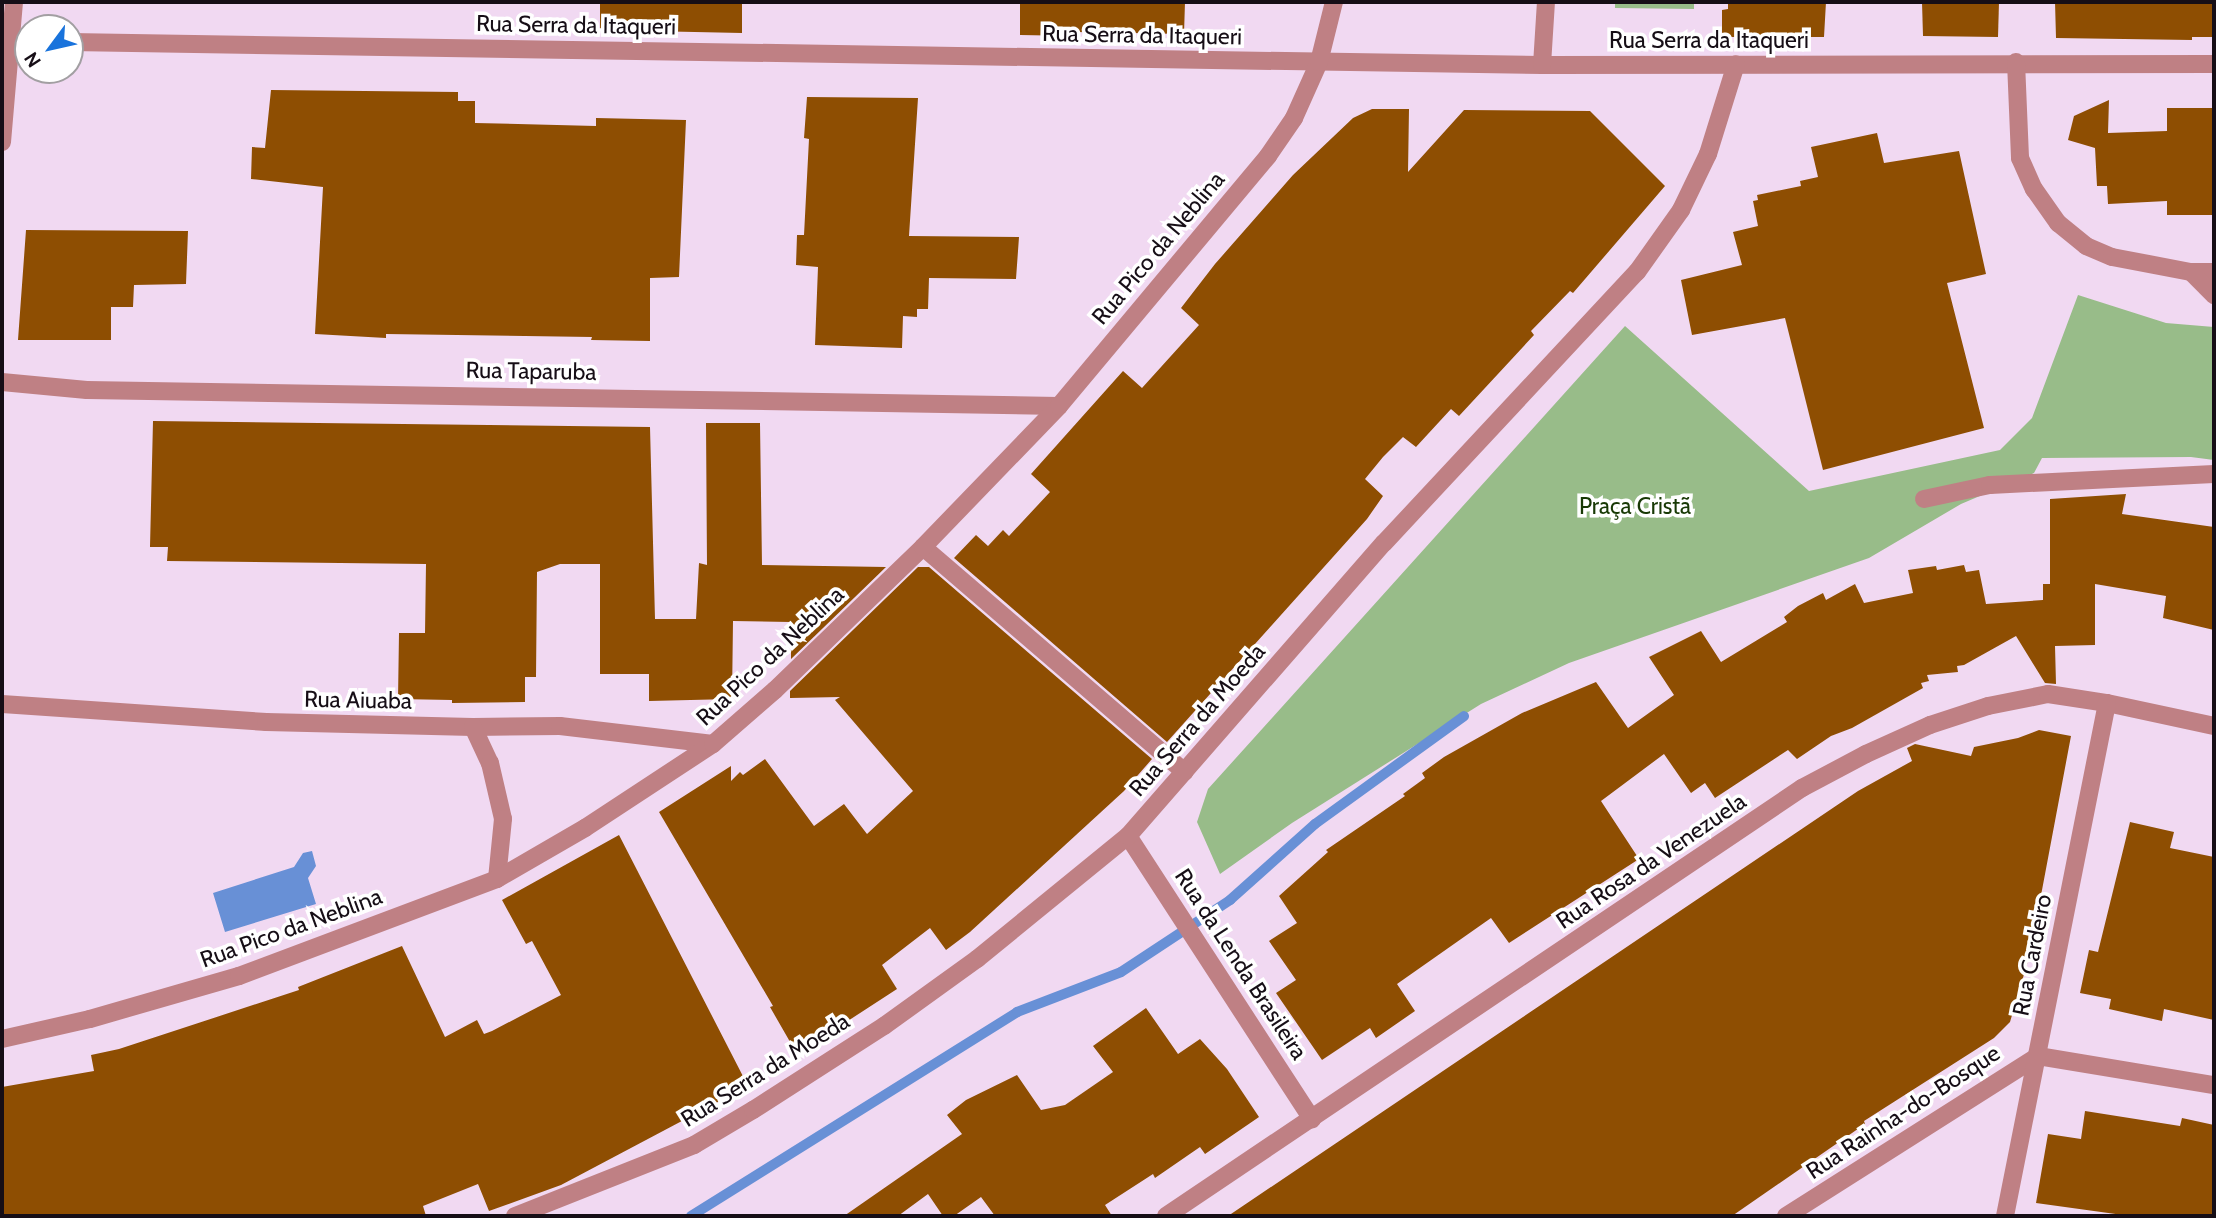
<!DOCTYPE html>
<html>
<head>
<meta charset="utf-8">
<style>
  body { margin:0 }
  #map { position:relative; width:2216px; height:1218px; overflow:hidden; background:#f1d9f2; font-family:Cabin,sans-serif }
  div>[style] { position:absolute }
  .green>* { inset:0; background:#98bc89 }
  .water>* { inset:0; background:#6890d6 }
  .stream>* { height:10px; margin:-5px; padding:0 5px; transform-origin:5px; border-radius:5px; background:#6890d6 }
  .building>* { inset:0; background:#8e4e02 }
  .minor>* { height:18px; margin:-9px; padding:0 9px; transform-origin:9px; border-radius:9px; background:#bf8084 }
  span { translate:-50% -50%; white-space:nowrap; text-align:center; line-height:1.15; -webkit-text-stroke:7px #fff; paint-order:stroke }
  .street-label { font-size:23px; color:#160e16 }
  .park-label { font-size:23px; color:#183905 }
  .frame { position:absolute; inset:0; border:4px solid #160e16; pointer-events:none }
  .north { position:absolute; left:14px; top:14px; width:70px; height:70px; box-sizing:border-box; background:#fff; border:2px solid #a29fa2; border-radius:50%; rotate:237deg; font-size:19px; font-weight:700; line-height:28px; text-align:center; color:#160e16 }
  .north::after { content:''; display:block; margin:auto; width:24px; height:32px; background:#1973dc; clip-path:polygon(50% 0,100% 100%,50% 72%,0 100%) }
</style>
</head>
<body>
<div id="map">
  <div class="green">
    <div style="clip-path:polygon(1615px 2px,1694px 2px,1694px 9px,1615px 8px)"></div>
    <div style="clip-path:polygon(2078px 295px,2166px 323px,2214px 327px,2214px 460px,2191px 457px,2042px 458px,2034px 473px,1961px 504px,1869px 558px,1569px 663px,1481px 704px,1292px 823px,1220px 874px,1197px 822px,1208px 789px,1625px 326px,1809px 491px,2000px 450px,2032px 418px)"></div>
  </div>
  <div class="water">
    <div style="clip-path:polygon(312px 851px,316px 866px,308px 878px,316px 904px,225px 932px,213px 893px,294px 867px,303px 853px)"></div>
  </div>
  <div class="stream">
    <div style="left:691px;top:1216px;width:385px;rotate:-32deg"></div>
    <div style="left:1017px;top:1012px;width:111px;rotate:-21deg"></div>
    <div style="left:1121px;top:972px;width:131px;rotate:-33.4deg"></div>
    <div style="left:1230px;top:900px;width:114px;rotate:-41.8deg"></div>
    <div style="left:1315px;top:824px;width:184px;rotate:-35.9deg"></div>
  </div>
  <div class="building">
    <div style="clip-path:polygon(600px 2px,742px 2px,742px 33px,600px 30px)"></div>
    <div style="clip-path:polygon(1020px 2px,1185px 2px,1184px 34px,1076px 32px,1076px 36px,1020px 35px)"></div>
    <div style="clip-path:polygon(1728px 2px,1826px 2px,1824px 37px,1722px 37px,1722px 10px,1728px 9px)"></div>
    <div style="clip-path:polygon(1922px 2px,1999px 2px,1998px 37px,1923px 36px)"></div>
    <div style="clip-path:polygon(2055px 2px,2214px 2px,2214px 37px,2192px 37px,2192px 40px,2056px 38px)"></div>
    <div style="clip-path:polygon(271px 90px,458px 92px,458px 101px,475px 101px,475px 123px,596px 126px,596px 118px,686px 120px,679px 277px,650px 278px,650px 341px,591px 340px,592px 337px,386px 334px,386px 338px,315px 334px,323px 187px,251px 179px,252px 147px,265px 148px)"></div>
    <div style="clip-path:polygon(807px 97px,918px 98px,909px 236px,1019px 237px,1016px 279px,929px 278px,928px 309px,917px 309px,917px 317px,903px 316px,902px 348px,815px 345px,818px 267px,796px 265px,797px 235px,804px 235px,809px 139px,804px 138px)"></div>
    <div style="clip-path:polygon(2109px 100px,2108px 133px,2167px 131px,2167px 108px,2214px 108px,2214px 215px,2167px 215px,2167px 201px,2108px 204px,2107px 186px,2097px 186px,2095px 148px,2068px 140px,2074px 116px)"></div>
    <div style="clip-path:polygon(1372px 109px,1409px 109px,1408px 172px,1464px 110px,1590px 111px,1665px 186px,1573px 293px,1570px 291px,1531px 331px,1534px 335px,1459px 416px,1451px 409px,1416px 447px,1403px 437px,1383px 457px,1365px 479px,1383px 496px,1367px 519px,1167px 742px,954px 558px,976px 535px,988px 546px,1003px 530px,1009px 536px,1050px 492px,1031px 474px,1123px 371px,1142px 388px,1199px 325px,1181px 308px,1215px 264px,1293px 175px,1353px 118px)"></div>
    <div style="clip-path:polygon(1877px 133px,1884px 163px,1959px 151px,1986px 274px,1947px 283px,1984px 428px,1823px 470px,1785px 318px,1692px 335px,1681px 280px,1742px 265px,1733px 232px,1758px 226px,1753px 201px,1758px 200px,1757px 195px,1801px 186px,1800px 181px,1818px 177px,1811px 147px)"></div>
    <div style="clip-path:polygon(26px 230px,188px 231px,186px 284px,134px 285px,133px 307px,111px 307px,111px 340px,18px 340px)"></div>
    <div style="clip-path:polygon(153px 421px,650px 427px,655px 619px,696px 619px,699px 563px,707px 565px,706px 423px,760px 423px,762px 565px,886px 567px,791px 659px,791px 622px,733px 621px,732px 699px,649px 701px,649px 674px,600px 674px,600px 564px,560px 564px,537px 572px,536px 677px,525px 677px,525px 702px,452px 703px,452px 700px,398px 699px,399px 633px,425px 633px,426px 564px,167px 561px,168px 547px,150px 547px)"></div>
    <div style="clip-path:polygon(2126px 494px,2122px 514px,2214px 527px,2214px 630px,2163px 618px,2166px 596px,2095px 584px,2095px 645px,2055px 646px,2056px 684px,2045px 683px,2016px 636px,1964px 665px,1957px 666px,1958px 672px,1927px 675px,1929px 681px,1921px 683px,1923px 688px,1852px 728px,1831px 736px,1797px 759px,1788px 750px,1715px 798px,1705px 783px,1691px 793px,1664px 754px,1601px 801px,1639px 859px,1509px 943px,1491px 918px,1397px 984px,1415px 1011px,1376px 1038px,1370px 1028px,1322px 1060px,1276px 993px,1296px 980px,1269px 941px,1297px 923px,1279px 896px,1328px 852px,1326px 850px,1405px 796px,1403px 794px,1425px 778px,1422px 773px,1444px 757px,1522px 713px,1596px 682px,1628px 728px,1674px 695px,1649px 657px,1701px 631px,1721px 662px,1787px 622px,1784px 617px,1798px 606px,1823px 593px,1826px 600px,1855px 584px,1864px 603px,1913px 593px,1908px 570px,1936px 566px,1937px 570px,1964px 565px,1966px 572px,1979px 570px,1986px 604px,2043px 600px,2043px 584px,2050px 584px,2050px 499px)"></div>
    <div style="clip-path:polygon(918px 567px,929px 567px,1152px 759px,1124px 791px,970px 932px,946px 950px,930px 928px,882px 965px,897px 989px,797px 1054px,770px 1007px,773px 1006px,659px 812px,731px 766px,731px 781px,740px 772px,743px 775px,765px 759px,814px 826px,844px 804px,867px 834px,913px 791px,835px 700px,840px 697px,790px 698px,790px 691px)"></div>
    <div style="clip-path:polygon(2039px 730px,2071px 736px,2030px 954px,2010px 1022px,1994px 1038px,1864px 1121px,1865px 1124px,1732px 1216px,1228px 1216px,1858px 791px,1912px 761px,1907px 748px,1915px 744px,1971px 756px,1974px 747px,2018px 738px)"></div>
    <div style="clip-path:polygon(2130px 822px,2174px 832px,2170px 848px,2214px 857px,2214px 1020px,2164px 1009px,2162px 1021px,2109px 1009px,2111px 999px,2080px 993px,2089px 950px,2098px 952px)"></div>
    <div style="clip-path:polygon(619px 835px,748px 1086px,561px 1185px,489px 1211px,478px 1184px,423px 1206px,426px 1216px,2px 1216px,2px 1087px,94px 1071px,91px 1055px,119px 1049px,299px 990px,298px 987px,402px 946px,445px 1037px,477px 1020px,484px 1034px,492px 1031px,561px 995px,532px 941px,526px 944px,502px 900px)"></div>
    <div style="clip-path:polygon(1146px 1008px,1178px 1054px,1200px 1039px,1227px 1069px,1259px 1117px,1205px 1154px,1200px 1147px,1155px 1178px,1153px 1174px,1105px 1205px,1112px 1216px,995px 1216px,981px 1197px,954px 1216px,943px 1216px,928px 1194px,898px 1216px,844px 1216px,962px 1134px,947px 1115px,966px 1100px,1017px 1075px,1041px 1110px,1065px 1105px,1113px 1072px,1093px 1046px)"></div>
    <div style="clip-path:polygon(2085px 1111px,2180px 1126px,2182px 1118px,2214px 1125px,2214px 1216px,2130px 1216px,2036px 1203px,2048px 1134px,2081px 1139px)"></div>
  </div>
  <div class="minor">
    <div style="left:70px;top:42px;width:1472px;rotate:0.9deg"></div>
    <div style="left:1542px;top:65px;width:672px;rotate:-0.09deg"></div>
    <div style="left:2016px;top:62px;width:96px;rotate:87.6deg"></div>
    <div style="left:2020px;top:158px;width:34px;rotate:66deg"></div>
    <div style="left:2034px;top:189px;width:42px;rotate:54.8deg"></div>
    <div style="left:2058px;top:223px;width:36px;rotate:39deg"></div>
    <div style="left:2086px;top:246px;width:28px;rotate:23deg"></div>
    <div style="left:2112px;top:257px;width:80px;rotate:10.8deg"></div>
    <div style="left:2191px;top:272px;width:23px"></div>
    <div style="left:1542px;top:65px;width:63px;rotate:-86.4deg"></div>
    <div style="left:2px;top:142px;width:141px;rotate:-85.1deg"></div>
    <div style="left:2191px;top:272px;width:33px;rotate:45deg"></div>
    <div style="left:2px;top:382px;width:85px;rotate:5.4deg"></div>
    <div style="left:87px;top:390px;width:972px;rotate:0.94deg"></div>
    <div style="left:1924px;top:499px;width:67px;rotate:-12deg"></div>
    <div style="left:1990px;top:485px;width:224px;rotate:-2.8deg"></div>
    <div style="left:923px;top:547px;width:345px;rotate:40.7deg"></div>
    <div style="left:2px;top:704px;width:265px;rotate:3.9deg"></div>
    <div style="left:266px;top:722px;width:207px;rotate:1.4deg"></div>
    <div style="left:473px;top:727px;width:87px;rotate:-0.7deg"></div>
    <div style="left:560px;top:726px;width:154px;rotate:6.7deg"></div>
    <div style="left:473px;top:727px;width:40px;rotate:65deg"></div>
    <div style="left:490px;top:763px;width:57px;rotate:76.9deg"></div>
    <div style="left:503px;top:819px;width:60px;rotate:95.7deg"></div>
    <div style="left:1128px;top:836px;width:338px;rotate:57deg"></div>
    <div style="left:2px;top:1039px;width:90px;rotate:-12.8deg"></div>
    <div style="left:90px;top:1019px;width:155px;rotate:-16.1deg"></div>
    <div style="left:239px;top:976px;width:276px;rotate:-20.6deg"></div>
    <div style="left:497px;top:879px;width:102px;rotate:-30.1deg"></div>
    <div style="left:585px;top:828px;width:153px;rotate:-33.3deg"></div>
    <div style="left:713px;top:744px;width:82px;rotate:-41.1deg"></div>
    <div style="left:775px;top:690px;width:206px;rotate:-44deg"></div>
    <div style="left:923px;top:547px;width:196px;rotate:-46deg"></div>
    <div style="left:1059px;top:406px;width:326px;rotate:-50.1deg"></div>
    <div style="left:1268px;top:156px;width:46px;rotate:-55.6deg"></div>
    <div style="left:1294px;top:118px;width:61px;rotate:-65.9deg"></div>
    <div style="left:1319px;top:62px;width:62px;rotate:-76deg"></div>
    <div style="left:515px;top:1216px;width:193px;rotate:-21.6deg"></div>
    <div style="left:694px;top:1145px;width:69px;rotate:-30.7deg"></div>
    <div style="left:753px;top:1110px;width:156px;rotate:-32.7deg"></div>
    <div style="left:884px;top:1026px;width:115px;rotate:-35.8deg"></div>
    <div style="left:977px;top:959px;width:195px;rotate:-39.2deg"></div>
    <div style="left:1128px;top:836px;width:389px;rotate:-48.9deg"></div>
    <div style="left:1384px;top:543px;width:371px;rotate:-47deg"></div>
    <div style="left:1637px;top:272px;width:76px;rotate:-54.6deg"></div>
    <div style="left:1681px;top:210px;width:62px;rotate:-64.3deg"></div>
    <div style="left:1708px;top:154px;width:94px;rotate:-72.7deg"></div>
    <div style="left:1166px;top:1216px;width:767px;rotate:-33.94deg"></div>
    <div style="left:1802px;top:788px;width:72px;rotate:-28deg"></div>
    <div style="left:1866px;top:754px;width:70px;rotate:-24.4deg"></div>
    <div style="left:1930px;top:725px;width:61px;rotate:-18.1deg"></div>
    <div style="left:1988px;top:706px;width:61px;rotate:-11.3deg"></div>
    <div style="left:2048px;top:694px;width:60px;rotate:8.7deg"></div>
    <div style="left:2107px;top:703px;width:109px;rotate:12.1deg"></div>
    <div style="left:1786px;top:1216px;width:299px;rotate:-32.4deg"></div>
    <div style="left:2038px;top:1056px;width:178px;rotate:9.4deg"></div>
    <div style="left:2005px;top:1216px;width:523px;rotate:-78.75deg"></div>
  </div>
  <div class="street-label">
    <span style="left:576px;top:25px;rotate:1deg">Rua Serra da Itaqueri</span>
    <span style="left:1142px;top:35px;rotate:1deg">Rua Serra da Itaqueri</span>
    <span style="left:1709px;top:40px">Rua Serra da Itaqueri</span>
    <span style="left:1158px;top:248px;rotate:-50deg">Rua Pico da Neblina</span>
    <span style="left:531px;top:371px;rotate:1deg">Rua Taparuba</span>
    <span style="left:770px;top:656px;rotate:-43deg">Rua Pico da Neblina</span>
    <span style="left:358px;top:700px;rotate:1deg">Rua Aiuaba</span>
    <span style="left:1197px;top:720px;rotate:-49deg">Rua Serra da Moeda</span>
    <span style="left:1651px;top:861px;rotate:-34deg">Rua Rosa da Venezuela</span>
    <span style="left:291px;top:928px;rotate:-20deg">Rua Pico da Neblina</span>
    <span style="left:2032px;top:955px;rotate:-79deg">Rua Cardeiro</span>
    <span style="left:1241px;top:964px;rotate:57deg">Rua da Lenda Brasileira</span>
    <span style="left:765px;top:1070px;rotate:-32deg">Rua Serra da Moeda</span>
    <span style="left:1903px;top:1112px;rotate:-33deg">Rua Rainha-do-Bosque</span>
  </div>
  <div class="park-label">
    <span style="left:1635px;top:506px">Praça Cristã</span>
  </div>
  <div class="frame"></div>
  <div class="north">N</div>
</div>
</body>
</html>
